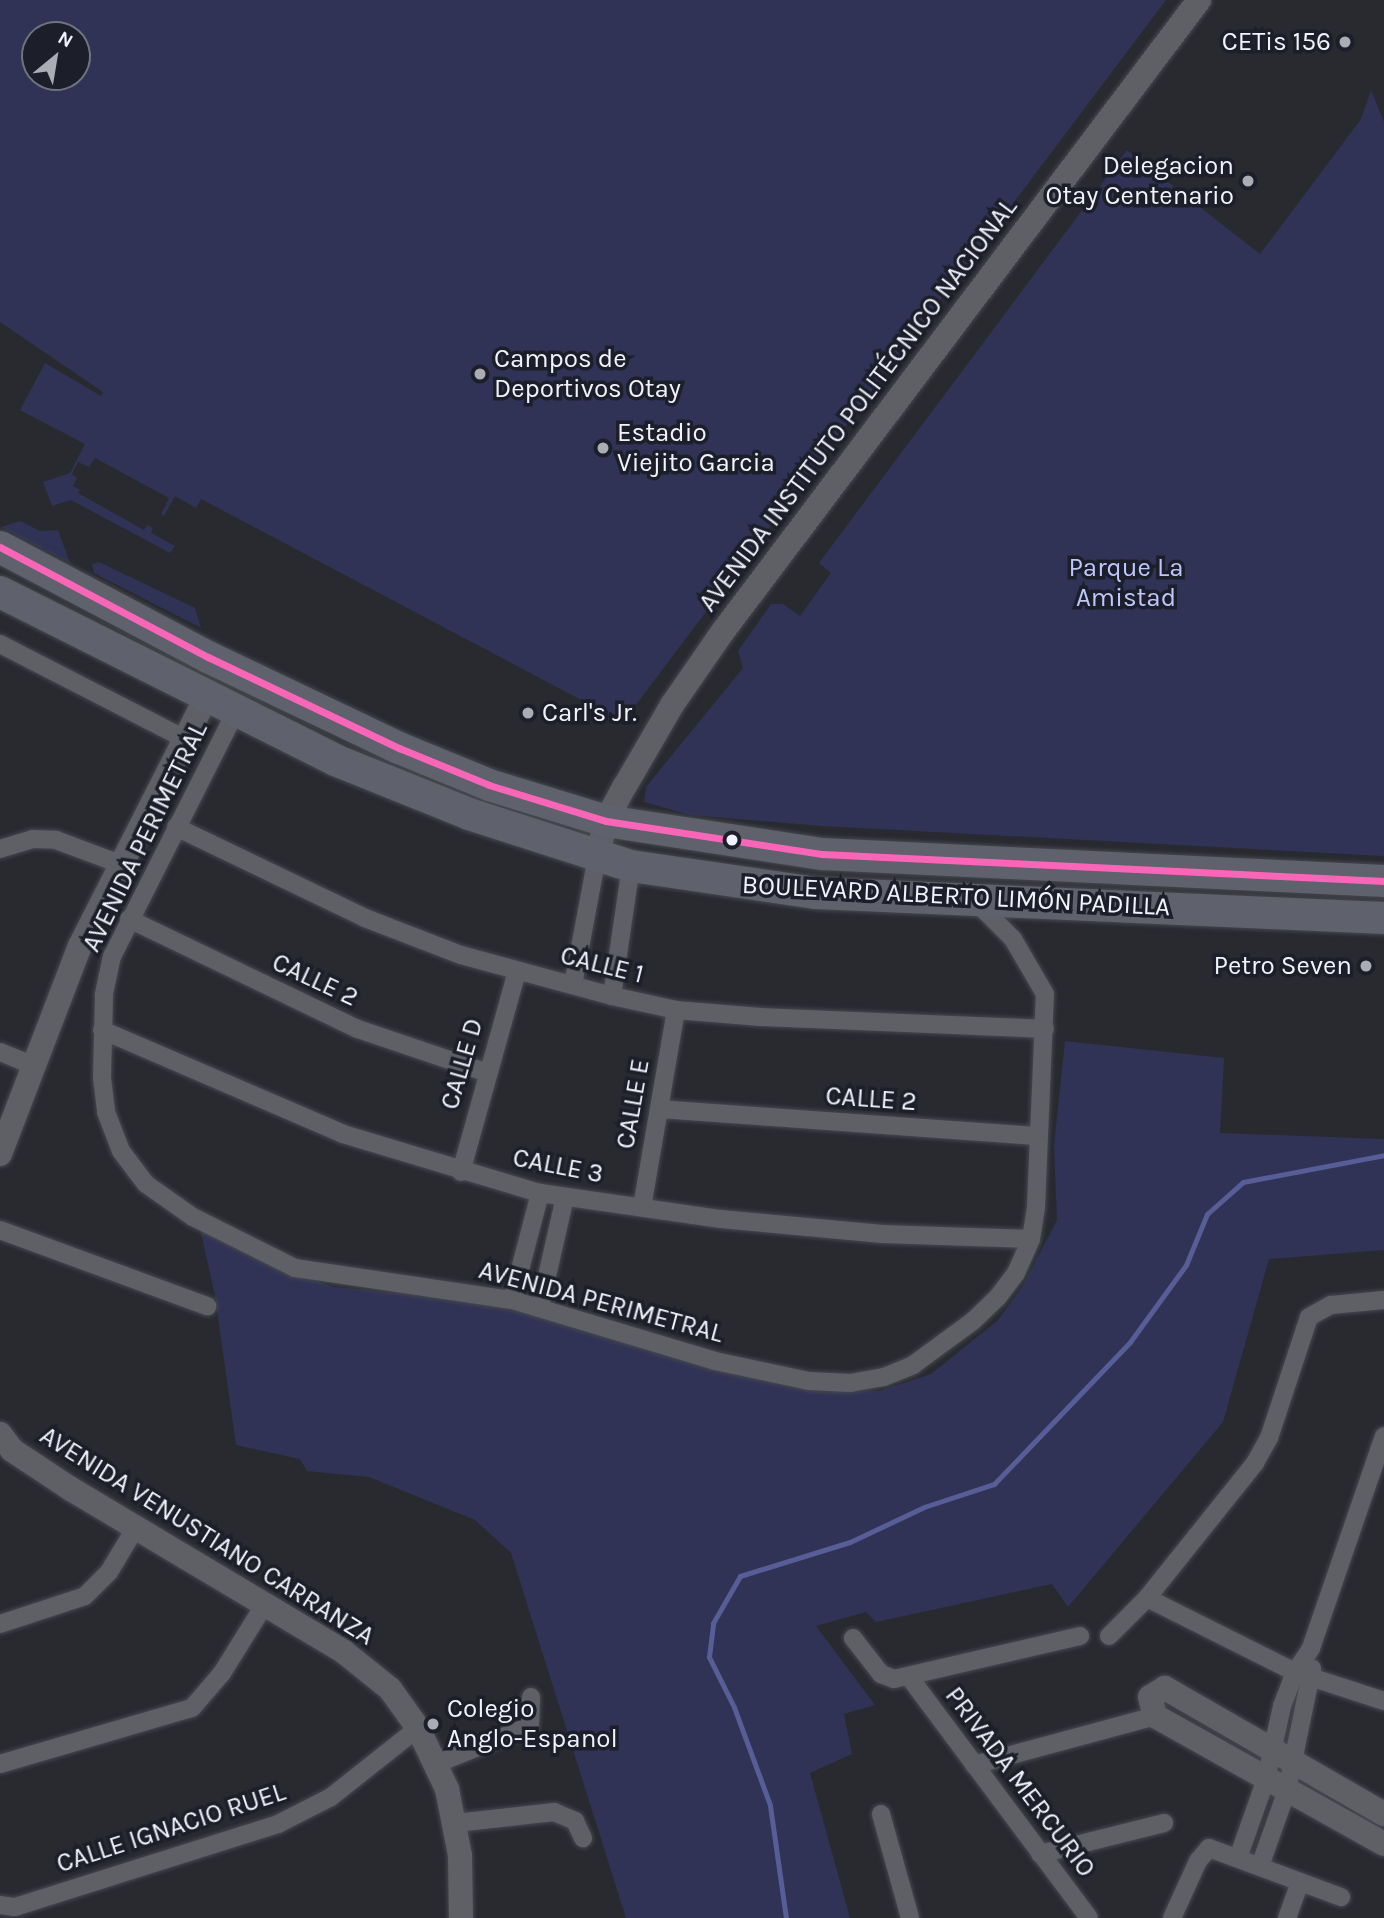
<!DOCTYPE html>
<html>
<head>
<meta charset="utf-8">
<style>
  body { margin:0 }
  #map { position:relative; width:1384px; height:1918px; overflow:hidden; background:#282a30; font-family:Karla,sans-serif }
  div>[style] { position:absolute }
  .green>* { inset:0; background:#303356 }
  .stream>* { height:5px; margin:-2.5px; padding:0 2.5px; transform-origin:2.5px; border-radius:2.5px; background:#575d96 }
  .roads { filter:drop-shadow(0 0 2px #47484e) drop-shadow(0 0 2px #47484e) }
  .street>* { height:18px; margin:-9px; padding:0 9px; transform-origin:9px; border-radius:9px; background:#5f6066 }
  .secondary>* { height:24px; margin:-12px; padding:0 12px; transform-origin:12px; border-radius:12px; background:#5f6066 }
  .highway>* { height:32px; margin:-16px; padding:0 16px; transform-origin:16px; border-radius:16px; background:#5f616c }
  .bus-1>* { height:7px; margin:-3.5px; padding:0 3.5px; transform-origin:3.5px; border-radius:3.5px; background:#fa66b7 }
  .dots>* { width:19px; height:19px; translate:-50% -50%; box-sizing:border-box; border:4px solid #1c1e2a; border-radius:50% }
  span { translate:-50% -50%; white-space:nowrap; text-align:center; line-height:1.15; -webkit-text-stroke:7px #1c1e2a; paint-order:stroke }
  .poi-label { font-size:26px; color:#f1f3fc }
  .right { translate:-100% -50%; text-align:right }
  .left { translate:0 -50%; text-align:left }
  .street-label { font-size:26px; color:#f1f3fc }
  .park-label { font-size:26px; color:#bec6fc }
  .north { position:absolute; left:21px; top:21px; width:70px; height:70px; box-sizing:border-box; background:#1c1e2a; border:2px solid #71737e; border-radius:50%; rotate:30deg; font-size:19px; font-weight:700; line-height:28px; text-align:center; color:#f1f3fc }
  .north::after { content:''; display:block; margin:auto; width:24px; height:32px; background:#abadb5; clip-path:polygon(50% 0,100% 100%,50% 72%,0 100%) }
</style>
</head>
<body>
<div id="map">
  <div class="green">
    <div style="clip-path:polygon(evenodd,0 0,1166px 0,623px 722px,201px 499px,196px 508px,175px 496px,164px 516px,161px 514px,169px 498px,95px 458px,89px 467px,78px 462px,72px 474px,77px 478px,73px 486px,80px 490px,78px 493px,144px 530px,147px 525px,153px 528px,151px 533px,175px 546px,170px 553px,71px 500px,52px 506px,43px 482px,70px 473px,85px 444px,20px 410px,45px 363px,101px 396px,103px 392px,0 322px,0 0,35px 35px,77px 35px,77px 77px,35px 77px,35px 35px)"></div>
    <div style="clip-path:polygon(1371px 90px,1384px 122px,1384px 856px,822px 826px,691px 815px,644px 802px,646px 787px,743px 668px,738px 651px,771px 604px,783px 604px,800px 616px,831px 573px,819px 563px,1127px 150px,1260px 254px,1361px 119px)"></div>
    <div style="clip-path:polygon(20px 521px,40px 531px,58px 530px,70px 563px,1px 527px)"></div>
    <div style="clip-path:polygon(99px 562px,195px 608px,201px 628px,94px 573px,92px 564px)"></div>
    <div style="clip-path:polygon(1065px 1041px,1224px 1058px,1220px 1133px,1384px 1139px,1384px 1250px,1269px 1259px,1223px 1422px,1068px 1607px,1052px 1584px,876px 1622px,866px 1612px,816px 1626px,875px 1705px,844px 1714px,852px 1754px,810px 1773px,850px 1918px,626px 1918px,511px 1553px,475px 1520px,369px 1477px,307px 1471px,300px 1459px,236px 1445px,215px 1296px,200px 1228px,251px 1256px,333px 1287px,512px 1303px,795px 1388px,880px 1391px,931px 1374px,998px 1320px,1022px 1287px,1057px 1220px,1054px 1145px)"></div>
  </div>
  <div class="stream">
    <div style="left:786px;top:1918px;width:114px;rotate:-98.1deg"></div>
    <div style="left:770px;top:1805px;width:104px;rotate:-110.2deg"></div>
    <div style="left:734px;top:1707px;width:56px;rotate:-116.6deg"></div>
    <div style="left:709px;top:1657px;width:34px;rotate:-83deg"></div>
    <div style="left:713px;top:1623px;width:54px;rotate:-60.1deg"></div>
    <div style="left:740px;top:1576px;width:115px;rotate:-17.2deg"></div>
    <div style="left:850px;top:1542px;width:82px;rotate:-25.3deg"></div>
    <div style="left:924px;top:1507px;width:74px;rotate:-18.2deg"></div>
    <div style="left:994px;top:1484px;width:197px;rotate:-46.2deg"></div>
    <div style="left:1130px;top:1342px;width:95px;rotate:-54deg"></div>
    <div style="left:1186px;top:1265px;width:55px;rotate:-67.6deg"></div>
    <div style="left:1207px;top:1214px;width:48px;rotate:-41.6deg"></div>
    <div style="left:1243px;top:1182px;width:144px;rotate:-10.8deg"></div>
  </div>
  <div class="roads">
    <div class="street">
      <div style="left:0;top:644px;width:208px;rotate:27.2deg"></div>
      <div style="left:236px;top:711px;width:275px;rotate:116.8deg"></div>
      <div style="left:112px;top:956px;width:40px;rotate:102deg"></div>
      <div style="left:104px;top:995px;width:83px;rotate:91.4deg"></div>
      <div style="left:102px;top:1078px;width:34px;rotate:83deg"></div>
      <div style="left:106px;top:1112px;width:42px;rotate:69deg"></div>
      <div style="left:121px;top:1151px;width:41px;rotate:52.9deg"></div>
      <div style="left:146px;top:1184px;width:57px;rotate:35.1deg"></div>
      <div style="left:193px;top:1217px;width:114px;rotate:26.6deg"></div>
      <div style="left:295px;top:1268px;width:219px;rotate:8.4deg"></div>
      <div style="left:512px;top:1300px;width:212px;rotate:16.7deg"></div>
      <div style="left:715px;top:1361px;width:96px;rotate:12deg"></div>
      <div style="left:809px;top:1381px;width:41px;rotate:2.8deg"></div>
      <div style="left:850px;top:1383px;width:35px;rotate:-10deg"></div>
      <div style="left:884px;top:1377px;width:31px;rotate:-22deg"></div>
      <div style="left:913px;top:1365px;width:74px;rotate:-36.3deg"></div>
      <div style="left:973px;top:1321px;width:35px;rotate:-44deg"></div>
      <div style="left:998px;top:1297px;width:30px;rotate:-53deg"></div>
      <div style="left:1016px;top:1273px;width:37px;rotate:-66deg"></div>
      <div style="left:1031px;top:1239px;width:32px;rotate:-81deg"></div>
      <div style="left:1036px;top:1207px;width:213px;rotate:-87.6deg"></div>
      <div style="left:1045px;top:994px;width:64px;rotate:-120.2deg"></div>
      <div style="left:1013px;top:939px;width:52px;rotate:-135deg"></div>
      <div style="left:176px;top:827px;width:210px;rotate:25.7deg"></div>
      <div style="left:365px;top:918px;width:103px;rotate:21.1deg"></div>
      <div style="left:461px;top:955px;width:156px;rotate:15.2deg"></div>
      <div style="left:612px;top:996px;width:66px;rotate:12.3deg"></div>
      <div style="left:676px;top:1010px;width:85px;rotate:4.7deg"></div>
      <div style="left:761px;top:1017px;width:284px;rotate:2.4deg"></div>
      <div style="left:0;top:849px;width:34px;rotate:-17deg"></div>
      <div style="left:33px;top:839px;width:23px;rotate:2deg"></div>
      <div style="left:56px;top:840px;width:68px;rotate:20.6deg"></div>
      <div style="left:129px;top:919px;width:254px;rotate:25.7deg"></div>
      <div style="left:358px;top:1029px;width:134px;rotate:18.7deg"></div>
      <div style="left:573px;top:985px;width:130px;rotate:-79.4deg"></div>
      <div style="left:612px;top:996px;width:131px;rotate:-81.7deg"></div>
      <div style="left:102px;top:1030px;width:262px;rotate:23.3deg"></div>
      <div style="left:343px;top:1134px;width:206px;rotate:16.7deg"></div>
      <div style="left:540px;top:1193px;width:183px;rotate:8.2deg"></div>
      <div style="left:721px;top:1219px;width:162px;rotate:5.3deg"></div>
      <div style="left:882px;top:1234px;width:149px;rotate:1.9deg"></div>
      <div style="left:0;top:1052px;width:35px;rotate:22deg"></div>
      <div style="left:659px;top:1109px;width:380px;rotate:4.1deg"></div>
      <div style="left:461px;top:1172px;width:209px;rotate:-74.4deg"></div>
      <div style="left:642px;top:1207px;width:200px;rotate:-80.2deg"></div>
      <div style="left:0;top:1230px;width:221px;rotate:20.2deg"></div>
      <div style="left:512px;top:1300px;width:111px;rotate:-75.3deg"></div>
      <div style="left:540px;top:1307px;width:113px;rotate:-77.2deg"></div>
      <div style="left:1147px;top:1598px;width:165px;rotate:26.6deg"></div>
      <div style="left:1295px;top:1672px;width:94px;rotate:18deg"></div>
      <div style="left:0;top:1624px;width:89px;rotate:-18.2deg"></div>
      <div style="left:85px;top:1596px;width:34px;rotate:-45deg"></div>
      <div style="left:109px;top:1572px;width:52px;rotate:-59deg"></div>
      <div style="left:1109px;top:1636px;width:54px;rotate:-45deg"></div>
      <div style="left:1147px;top:1598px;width:173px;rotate:-51.3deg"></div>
      <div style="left:1255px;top:1463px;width:29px;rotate:-61deg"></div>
      <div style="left:1269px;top:1438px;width:127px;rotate:-71.7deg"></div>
      <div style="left:1309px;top:1317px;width:25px;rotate:-29deg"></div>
      <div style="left:1331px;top:1305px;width:53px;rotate:-5.4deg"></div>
      <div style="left:853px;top:1638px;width:46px;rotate:52.1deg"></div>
      <div style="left:881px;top:1674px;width:14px;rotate:21deg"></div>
      <div style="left:894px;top:1679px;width:191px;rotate:-13deg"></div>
      <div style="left:910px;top:1678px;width:299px;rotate:53.3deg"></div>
      <div style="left:0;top:1764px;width:200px;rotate:-16.3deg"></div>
      <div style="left:192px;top:1708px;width:46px;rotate:-49.4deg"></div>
      <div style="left:222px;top:1673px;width:81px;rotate:-58.1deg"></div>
      <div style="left:436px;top:1764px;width:101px;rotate:-22deg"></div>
      <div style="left:530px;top:1726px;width:29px;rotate:-88deg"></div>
      <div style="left:974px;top:1765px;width:188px;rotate:-15.1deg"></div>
      <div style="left:881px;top:1814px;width:108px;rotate:74.4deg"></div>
      <div style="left:456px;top:1823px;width:99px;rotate:-6.4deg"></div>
      <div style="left:554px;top:1812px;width:23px;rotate:23deg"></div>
      <div style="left:575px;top:1821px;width:19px;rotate:65deg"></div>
      <div style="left:1040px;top:1854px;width:128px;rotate:-14deg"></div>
      <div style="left:1238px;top:1858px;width:84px;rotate:-70.5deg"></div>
      <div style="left:1266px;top:1779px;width:75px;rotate:-77.6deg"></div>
      <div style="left:1282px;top:1706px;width:36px;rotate:-69deg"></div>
      <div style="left:1295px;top:1672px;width:29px;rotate:-56deg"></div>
      <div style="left:1311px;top:1648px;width:224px;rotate:-71deg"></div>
      <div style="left:1260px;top:1866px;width:81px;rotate:-70.4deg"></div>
      <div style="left:1287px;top:1790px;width:124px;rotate:-78.3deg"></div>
      <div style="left:0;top:1905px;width:15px;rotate:8deg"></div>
      <div style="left:15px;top:1907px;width:276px;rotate:-17.5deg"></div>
      <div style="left:278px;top:1824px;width:59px;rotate:-27deg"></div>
      <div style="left:331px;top:1797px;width:111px;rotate:-38.4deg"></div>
      <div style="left:1172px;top:1918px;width:63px;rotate:-65.5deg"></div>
      <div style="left:1198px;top:1861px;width:17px;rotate:-50deg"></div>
      <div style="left:1209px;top:1848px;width:141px;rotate:20.4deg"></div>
      <div style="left:1287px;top:1918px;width:38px;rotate:-70deg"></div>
    </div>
    <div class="secondary">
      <div style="left:597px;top:857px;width:37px;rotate:-76deg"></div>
      <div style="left:606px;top:821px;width:40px;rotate:-62deg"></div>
      <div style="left:625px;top:786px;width:94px;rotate:-59.9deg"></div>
      <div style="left:672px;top:705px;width:91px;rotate:-55.3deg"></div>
      <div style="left:724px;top:630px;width:789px;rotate:-52.98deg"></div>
      <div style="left:0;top:1154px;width:223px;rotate:-69deg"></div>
      <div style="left:80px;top:946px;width:280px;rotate:-63.1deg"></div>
      <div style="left:0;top:1434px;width:20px;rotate:53deg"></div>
      <div style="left:12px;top:1450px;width:71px;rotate:33.5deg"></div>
      <div style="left:71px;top:1489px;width:318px;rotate:30.8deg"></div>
      <div style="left:344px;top:1652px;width:59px;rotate:38.8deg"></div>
      <div style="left:390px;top:1689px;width:48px;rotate:54.3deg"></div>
      <div style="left:418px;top:1728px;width:68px;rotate:64.6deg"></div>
      <div style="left:447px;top:1789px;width:67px;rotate:78.9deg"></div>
      <div style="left:460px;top:1855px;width:63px;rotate:89.1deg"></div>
      <div style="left:1384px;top:1814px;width:253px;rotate:-150.1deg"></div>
      <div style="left:1165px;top:1688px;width:17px;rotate:149deg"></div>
      <div style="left:1150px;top:1697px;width:20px;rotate:75deg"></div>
      <div style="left:1155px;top:1716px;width:262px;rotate:29.2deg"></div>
    </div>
    <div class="highway">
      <div style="left:0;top:547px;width:235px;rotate:27.9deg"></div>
      <div style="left:208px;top:657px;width:212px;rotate:25.5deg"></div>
      <div style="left:399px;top:748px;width:97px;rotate:22.3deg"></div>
      <div style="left:489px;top:785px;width:122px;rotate:17.1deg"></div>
      <div style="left:606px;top:821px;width:219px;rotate:8.7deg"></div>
      <div style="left:822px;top:854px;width:563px;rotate:2.75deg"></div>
      <div style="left:0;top:592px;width:375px;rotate:26.6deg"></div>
      <div style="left:335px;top:760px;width:144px;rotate:21.9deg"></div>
      <div style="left:469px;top:814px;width:170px;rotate:17.8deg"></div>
      <div style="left:631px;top:866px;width:186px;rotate:8.3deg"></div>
      <div style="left:815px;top:893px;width:570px;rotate:2.52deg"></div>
    </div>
  </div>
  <div class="bus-1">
    <div style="left:0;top:547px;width:235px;rotate:27.9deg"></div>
    <div style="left:208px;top:657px;width:212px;rotate:25.5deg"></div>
    <div style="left:399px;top:748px;width:97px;rotate:22.3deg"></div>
    <div style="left:489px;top:785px;width:122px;rotate:17.1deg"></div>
    <div style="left:606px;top:821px;width:219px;rotate:8.7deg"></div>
    <div style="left:822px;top:854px;width:563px;rotate:2.75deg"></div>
  </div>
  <div class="dots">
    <div style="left:1345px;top:42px;background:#abadb5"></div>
    <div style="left:1248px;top:181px;background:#abadb5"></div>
    <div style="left:480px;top:374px;background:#abadb5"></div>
    <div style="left:603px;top:448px;background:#abadb5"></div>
    <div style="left:528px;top:713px;background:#abadb5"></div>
    <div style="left:732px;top:840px;background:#f1f3fc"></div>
    <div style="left:1366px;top:966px;background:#abadb5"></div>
    <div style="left:433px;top:1724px;background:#abadb5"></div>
  </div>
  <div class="poi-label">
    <span class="right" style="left:1331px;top:42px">CETis 156</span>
    <span class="right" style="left:1234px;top:181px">Delegacion<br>Otay Centenario</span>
    <span class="left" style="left:494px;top:374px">Campos de<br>Deportivos Otay</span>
    <span class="left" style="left:617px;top:448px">Estadio<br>Viejito Garcia</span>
    <span class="left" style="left:542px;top:713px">Carl's Jr.</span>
    <span class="right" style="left:1352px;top:966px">Petro Seven</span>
    <span class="left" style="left:447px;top:1724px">Colegio<br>Anglo-Espanol</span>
  </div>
  <div class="street-label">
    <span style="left:858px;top:405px;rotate:-53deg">AVENIDA INSTITUTO POLITÉCNICO NACIONAL</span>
    <span style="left:145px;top:837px;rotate:-64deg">AVENIDA PERIMETRAL</span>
    <span style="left:956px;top:896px;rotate:3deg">BOULEVARD ALBERTO LIMÓN PADILLA</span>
    <span style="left:602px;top:965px;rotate:14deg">CALLE 1</span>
    <span style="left:315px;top:980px;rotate:25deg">CALLE 2</span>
    <span style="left:462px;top:1064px;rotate:-74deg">CALLE D</span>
    <span style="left:871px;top:1099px;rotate:4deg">CALLE 2</span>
    <span style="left:633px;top:1104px;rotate:-80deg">CALLE E</span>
    <span style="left:558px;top:1166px;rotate:11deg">CALLE 3</span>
    <span style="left:601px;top:1302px;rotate:15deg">AVENIDA PERIMETRAL</span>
    <span style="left:207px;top:1536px;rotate:32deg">AVENIDA VENUSTIANO CARRANZA</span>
    <span style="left:1020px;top:1782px;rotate:53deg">PRIVADA MERCURIO</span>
    <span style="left:171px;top:1828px;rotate:-18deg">CALLE IGNACIO RUEL</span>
  </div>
  <div class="park-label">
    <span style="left:1126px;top:583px">Parque La<br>Amistad</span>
  </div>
  <div class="north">N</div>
</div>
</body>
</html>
